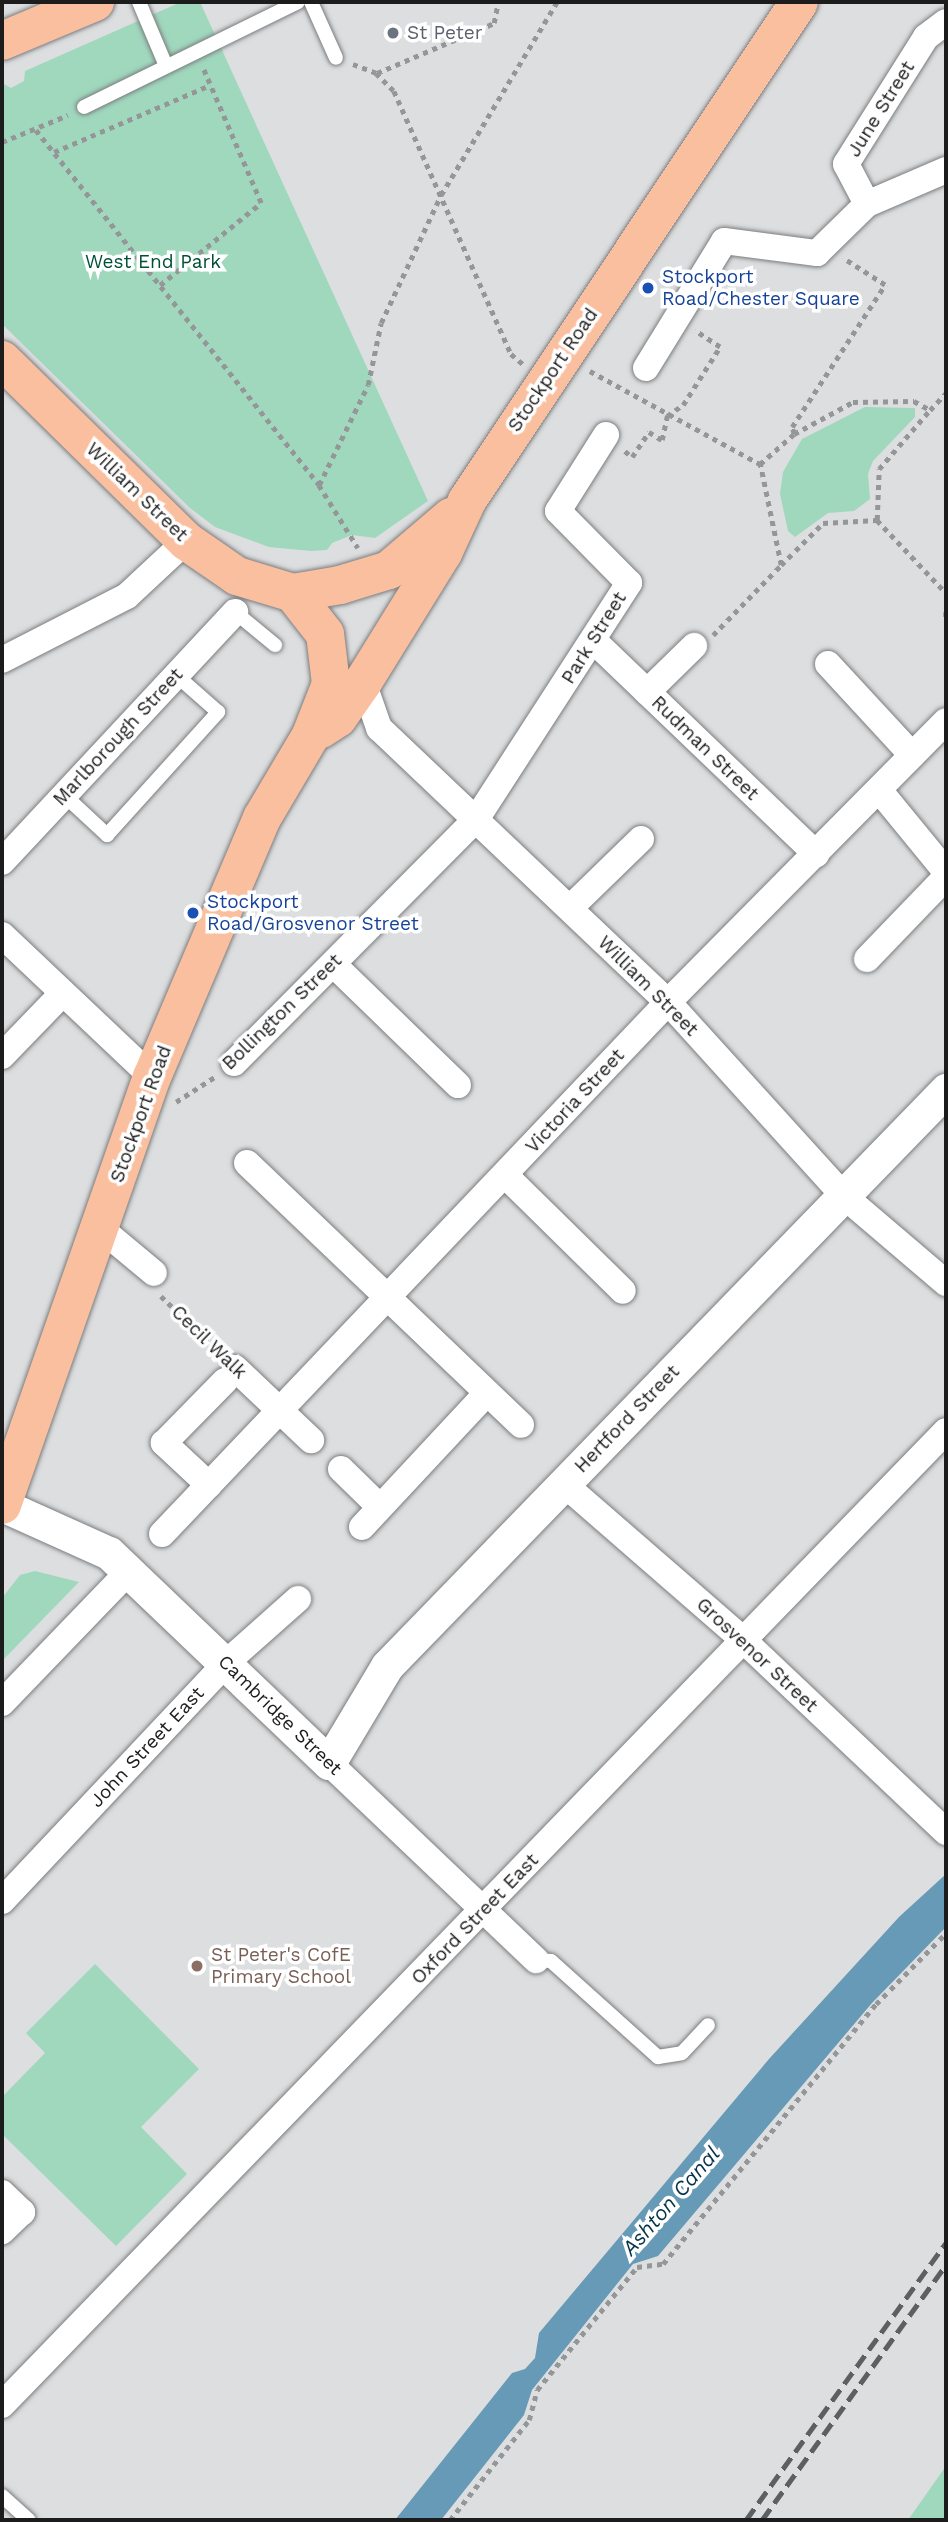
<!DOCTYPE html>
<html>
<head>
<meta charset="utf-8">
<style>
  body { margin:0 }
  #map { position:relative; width:948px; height:2522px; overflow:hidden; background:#dcdee0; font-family:"Work Sans",sans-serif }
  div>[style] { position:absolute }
  .green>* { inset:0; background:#a0d8be }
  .water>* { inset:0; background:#679ab7 }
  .path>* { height:4.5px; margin-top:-2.25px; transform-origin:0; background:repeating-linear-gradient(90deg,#959698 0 5px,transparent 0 10px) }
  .roads { filter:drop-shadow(0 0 2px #7b7d7f) drop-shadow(0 0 2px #7b7d7f) }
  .service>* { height:14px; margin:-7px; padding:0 7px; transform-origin:7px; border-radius:7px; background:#fff }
  .minor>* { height:26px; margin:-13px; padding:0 13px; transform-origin:13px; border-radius:13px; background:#fff }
  .tertiary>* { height:33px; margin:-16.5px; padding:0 16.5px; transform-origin:16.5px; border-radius:16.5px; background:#fff }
  .trunk>* { height:38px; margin:-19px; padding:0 19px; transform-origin:19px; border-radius:19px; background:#fabf9f }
  .rail>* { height:5px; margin-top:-2.5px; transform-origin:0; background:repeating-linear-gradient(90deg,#5e5f60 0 14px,transparent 0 21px) }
  .dots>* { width:19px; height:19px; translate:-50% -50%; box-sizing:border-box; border:4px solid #fff; border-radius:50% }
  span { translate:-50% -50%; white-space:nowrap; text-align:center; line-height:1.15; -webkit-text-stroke:7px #fff; paint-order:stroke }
  .worship-label { font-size:19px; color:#5b616d }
  .left { translate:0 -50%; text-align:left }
  .street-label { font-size:19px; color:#1c1c1d }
  .park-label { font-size:19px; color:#004f37 }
  .transit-label { font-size:19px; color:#164399 }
  .education-label { font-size:19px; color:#785e54 }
  .water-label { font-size:21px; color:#053348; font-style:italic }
  .frame { position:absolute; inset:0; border:4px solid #1c1c1d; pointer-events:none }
</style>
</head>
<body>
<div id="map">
  <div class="green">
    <div style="clip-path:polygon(181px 2px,200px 2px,428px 501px,375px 538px,352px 535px,332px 543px,327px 550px,311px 551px,269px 547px,215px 527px,190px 508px,2px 324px,2px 83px,11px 88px,24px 81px,25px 71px)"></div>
    <div style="clip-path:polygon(865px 407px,915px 408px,915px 417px,873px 461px,868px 474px,870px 499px,854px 511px,828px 513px,795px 537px,788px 531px,780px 494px,783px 472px,802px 439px)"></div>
    <div style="clip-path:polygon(35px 1571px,79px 1582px,2px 1661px,2px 1598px,20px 1575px)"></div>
    <div style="clip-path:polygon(95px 1964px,199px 2069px,141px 2127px,187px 2174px,116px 2246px,2px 2134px,2px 2097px,45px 2053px,26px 2033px)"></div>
    <div style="clip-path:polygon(946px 2466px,946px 2520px,908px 2520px)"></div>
  </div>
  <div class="water">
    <div style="clip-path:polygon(946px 1874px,946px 1927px,872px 2003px,658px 2256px,633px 2264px,532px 2390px,524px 2415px,441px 2520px,395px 2520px,512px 2373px,525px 2369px,535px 2358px,539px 2333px,769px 2059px,899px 1917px)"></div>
  </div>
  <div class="path">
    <div style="left:353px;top:64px;width:25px;rotate:21deg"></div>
    <div style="left:376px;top:73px;width:25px;rotate:45deg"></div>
    <div style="left:394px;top:91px;width:288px;rotate:66deg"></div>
    <div style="left:511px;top:354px;width:17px;rotate:40deg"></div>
    <div style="left:377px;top:73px;width:127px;rotate:-23.1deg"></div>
    <div style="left:494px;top:23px;width:21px;rotate:-79deg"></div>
    <div style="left:36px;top:130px;width:454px;rotate:51.4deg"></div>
    <div style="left:319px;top:485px;width:74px;rotate:58.2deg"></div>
    <div style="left:2px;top:142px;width:71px;rotate:-22.2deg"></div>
    <div style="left:54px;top:152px;width:170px;rotate:-23.2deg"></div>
    <div style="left:160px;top:285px;width:130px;rotate:-39.1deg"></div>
    <div style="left:261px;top:203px;width:149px;rotate:-113.3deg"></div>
    <div style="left:590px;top:371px;width:194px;rotate:28.7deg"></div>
    <div style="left:794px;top:434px;width:7px;rotate:-106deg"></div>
    <div style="left:792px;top:427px;width:170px;rotate:-56.8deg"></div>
    <div style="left:885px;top:285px;width:50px;rotate:-147.3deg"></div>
    <div style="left:625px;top:451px;width:9px;rotate:41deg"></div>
    <div style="left:632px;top:457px;width:30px;rotate:-56deg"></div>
    <div style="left:649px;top:432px;width:15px;rotate:32deg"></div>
    <div style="left:662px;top:440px;width:25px;rotate:-78deg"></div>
    <div style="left:667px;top:416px;width:19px;rotate:-35deg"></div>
    <div style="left:683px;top:405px;width:69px;rotate:-57.5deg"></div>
    <div style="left:720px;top:347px;width:30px;rotate:-147deg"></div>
    <div style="left:319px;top:485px;width:111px;rotate:-63.9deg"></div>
    <div style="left:368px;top:385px;width:63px;rotate:-78.2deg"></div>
    <div style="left:381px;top:323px;width:141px;rotate:-64.9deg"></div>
    <div style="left:441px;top:195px;width:225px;rotate:-59deg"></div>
    <div style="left:877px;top:520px;width:100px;rotate:46.6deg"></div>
    <div style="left:781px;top:565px;width:59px;rotate:-45deg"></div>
    <div style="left:823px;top:523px;width:54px;rotate:-3.2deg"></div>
    <div style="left:877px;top:520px;width:51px;rotate:-87.8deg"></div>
    <div style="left:879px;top:469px;width:78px;rotate:-49.2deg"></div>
    <div style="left:946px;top:612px;width:7px;rotate:90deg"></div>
    <div style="left:713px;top:635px;width:98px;rotate:-45.8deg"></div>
    <div style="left:781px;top:565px;width:103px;rotate:-101.7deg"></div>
    <div style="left:760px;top:464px;width:45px;rotate:-41.4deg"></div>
    <div style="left:794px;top:434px;width:67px;rotate:-28.5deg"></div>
    <div style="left:853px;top:402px;width:61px;rotate:-0.9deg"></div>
    <div style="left:914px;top:401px;width:18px;rotate:29deg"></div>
    <div style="left:930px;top:410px;width:23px;rotate:-47deg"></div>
    <div style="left:176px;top:1102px;width:48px;rotate:-33deg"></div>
    <div style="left:161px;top:1296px;width:82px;rotate:44deg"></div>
    <div style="left:450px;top:2520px;width:127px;rotate:-51.7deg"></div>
    <div style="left:529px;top:2420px;width:31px;rotate:-75deg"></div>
    <div style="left:537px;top:2390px;width:159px;rotate:-50.9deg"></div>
    <div style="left:637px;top:2267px;width:26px;rotate:-7deg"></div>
    <div style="left:663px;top:2264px;width:336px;rotate:-50.7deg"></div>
    <div style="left:876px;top:2004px;width:100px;rotate:-45.4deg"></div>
  </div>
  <div class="roads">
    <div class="service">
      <div style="left:139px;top:2px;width:69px;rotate:67.1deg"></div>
      <div style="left:311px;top:2px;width:61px;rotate:65.9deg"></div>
      <div style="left:84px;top:107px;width:238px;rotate:-26.1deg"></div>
      <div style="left:235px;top:612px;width:52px;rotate:39.5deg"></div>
      <div style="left:64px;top:795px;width:59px;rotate:42.9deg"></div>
      <div style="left:107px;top:835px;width:166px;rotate:-47.9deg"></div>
      <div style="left:218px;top:712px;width:56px;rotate:-138.6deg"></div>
      <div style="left:536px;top:1960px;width:15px;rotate:4deg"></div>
      <div style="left:551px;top:1961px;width:144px;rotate:41.9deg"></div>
      <div style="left:658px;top:2057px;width:24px;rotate:-9deg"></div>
      <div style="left:682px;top:2053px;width:38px;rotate:-47deg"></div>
      <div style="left:2px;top:2496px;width:36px;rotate:42deg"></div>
    </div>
    <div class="minor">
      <div style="left:867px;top:204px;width:45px;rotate:-117.7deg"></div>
      <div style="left:846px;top:164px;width:150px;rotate:-57.8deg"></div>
      <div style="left:926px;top:37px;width:25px;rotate:-37deg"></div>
      <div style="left:646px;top:368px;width:149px;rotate:-58.4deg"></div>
      <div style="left:724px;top:241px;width:94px;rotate:7.4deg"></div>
      <div style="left:817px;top:253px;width:70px;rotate:-44.4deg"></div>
      <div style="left:867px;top:204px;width:86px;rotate:-23.3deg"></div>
      <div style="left:594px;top:641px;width:308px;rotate:43.8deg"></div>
      <div style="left:2px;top:660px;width:140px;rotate:-27.1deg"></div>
      <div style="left:127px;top:596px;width:81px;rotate:-43deg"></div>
      <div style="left:828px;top:664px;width:124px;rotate:47.3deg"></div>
      <div style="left:363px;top:682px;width:49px;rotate:70.8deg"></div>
      <div style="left:379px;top:728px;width:398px;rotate:43.5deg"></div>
      <div style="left:668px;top:1002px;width:262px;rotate:47.8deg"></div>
      <div style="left:844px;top:1196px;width:134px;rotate:40.5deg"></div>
      <div style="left:647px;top:692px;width:66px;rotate:-44.4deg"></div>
      <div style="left:879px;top:790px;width:106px;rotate:50.7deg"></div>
      <div style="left:2px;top:862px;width:342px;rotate:-47deg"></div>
      <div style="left:570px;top:908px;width:99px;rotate:-44.2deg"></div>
      <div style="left:2px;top:935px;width:207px;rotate:43.4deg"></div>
      <div style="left:867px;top:959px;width:114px;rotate:-46.1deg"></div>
      <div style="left:333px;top:964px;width:174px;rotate:44.1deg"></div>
      <div style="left:2px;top:1056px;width:85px;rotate:-46deg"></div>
      <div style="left:234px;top:1063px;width:345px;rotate:-45.2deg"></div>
      <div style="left:477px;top:818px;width:280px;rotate:-57.1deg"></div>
      <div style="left:629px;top:583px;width:101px;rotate:-134.6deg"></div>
      <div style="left:558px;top:511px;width:90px;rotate:-57.7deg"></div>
      <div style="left:247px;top:1163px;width:379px;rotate:43.7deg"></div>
      <div style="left:505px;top:1175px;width:165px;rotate:44.5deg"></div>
      <div style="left:100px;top:1228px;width:70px;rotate:39.8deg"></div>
      <div style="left:235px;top:1368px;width:105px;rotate:43.5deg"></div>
      <div style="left:341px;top:1469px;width:54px;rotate:44.3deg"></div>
      <div style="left:564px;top:1484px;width:236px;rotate:41deg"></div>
      <div style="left:742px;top:1639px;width:281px;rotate:43.4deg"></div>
      <div style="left:209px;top:1485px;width:62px;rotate:-137deg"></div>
      <div style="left:164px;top:1443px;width:87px;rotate:-45.5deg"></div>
      <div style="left:362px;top:1527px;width:183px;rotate:-47deg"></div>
      <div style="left:162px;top:1534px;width:734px;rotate:-46.43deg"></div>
      <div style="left:668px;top:1002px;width:395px;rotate:-45.3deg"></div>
      <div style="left:2px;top:1703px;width:185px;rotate:-46.1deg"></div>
      <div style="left:329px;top:1763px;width:286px;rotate:43.6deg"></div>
      <div style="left:2px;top:1901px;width:328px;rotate:-46.7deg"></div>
      <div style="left:227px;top:1662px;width:95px;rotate:-41.6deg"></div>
      <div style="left:2px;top:2193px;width:28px;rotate:44deg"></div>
      <div style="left:22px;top:2212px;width:28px;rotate:136deg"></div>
      <div style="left:2px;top:2405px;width:1356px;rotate:-45.9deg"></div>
    </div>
    <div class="tertiary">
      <div style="left:2px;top:1505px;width:117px;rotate:24.2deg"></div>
      <div style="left:109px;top:1553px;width:304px;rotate:43.7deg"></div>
      <div style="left:329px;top:1763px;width:113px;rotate:-59.1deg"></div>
      <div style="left:387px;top:1666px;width:803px;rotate:-45.86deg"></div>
    </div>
    <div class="trunk">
      <div style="left:2px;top:41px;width:101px;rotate:-22.8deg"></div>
      <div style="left:2px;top:360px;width:258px;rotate:44.5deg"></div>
      <div style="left:186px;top:541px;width:62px;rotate:34.5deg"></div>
      <div style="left:237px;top:576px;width:59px;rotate:16.9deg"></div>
      <div style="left:293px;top:593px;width:48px;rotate:-9.7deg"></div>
      <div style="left:340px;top:585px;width:51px;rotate:-17deg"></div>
      <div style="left:389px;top:570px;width:82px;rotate:-40.5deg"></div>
      <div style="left:321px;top:729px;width:20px;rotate:-33deg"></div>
      <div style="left:338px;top:718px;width:44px;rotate:-55.2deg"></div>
      <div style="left:363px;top:682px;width:152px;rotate:-58.2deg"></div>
      <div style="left:443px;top:553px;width:57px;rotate:-65.2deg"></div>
      <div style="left:467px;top:501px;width:599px;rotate:-56.36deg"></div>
      <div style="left:2px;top:1505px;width:454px;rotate:-70.7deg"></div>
      <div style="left:152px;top:1077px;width:281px;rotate:-67deg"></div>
      <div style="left:262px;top:818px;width:96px;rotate:-59.4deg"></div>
      <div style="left:311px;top:735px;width:55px;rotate:-68.6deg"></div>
      <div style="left:331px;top:684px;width:50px;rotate:-96.8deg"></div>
      <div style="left:325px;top:634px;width:52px;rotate:-128deg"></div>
    </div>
  </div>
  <div class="rail">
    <div style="left:746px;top:2520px;width:342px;rotate:-54.2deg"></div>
    <div style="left:762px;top:2520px;width:314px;rotate:-54.2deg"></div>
  </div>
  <div class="dots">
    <div style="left:393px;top:33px;background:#6b7280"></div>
    <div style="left:648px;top:288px;background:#1a4fb4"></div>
    <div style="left:193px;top:913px;background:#1a4fb4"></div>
    <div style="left:197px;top:1966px;background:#8d6e63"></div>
  </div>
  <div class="worship-label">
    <span class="left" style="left:407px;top:33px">St Peter</span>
  </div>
  <div class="street-label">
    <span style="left:881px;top:109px;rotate:-58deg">June Street</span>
    <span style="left:553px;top:370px;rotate:-56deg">Stockport Road</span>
    <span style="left:137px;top:492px;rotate:44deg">William Street</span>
    <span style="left:594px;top:638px;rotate:-58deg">Park Street</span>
    <span style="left:118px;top:737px;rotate:-47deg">Marlborough Street</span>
    <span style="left:705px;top:748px;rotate:44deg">Rudman Street</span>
    <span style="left:648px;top:986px;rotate:45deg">William Street</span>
    <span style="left:282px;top:1012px;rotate:-44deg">Bollington Street</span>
    <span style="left:575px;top:1101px;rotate:-47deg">Victoria Street</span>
    <span style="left:141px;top:1114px;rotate:-70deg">Stockport Road</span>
    <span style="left:209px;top:1342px;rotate:44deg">Cecil Walk</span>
    <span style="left:627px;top:1419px;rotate:-46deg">Hertford Street</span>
    <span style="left:757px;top:1655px;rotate:43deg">Grosvenor Street</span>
    <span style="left:280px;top:1715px;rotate:44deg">Cambridge Street</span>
    <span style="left:147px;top:1747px;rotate:-47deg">John Street East</span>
    <span style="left:475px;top:1919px;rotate:-46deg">Oxford Street East</span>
  </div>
  <div class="park-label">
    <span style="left:153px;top:262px">West End Park</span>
  </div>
  <div class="transit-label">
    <span class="left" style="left:662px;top:288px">Stockport<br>Road/Chester Square</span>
    <span class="left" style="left:207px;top:913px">Stockport<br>Road/Grosvenor Street</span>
  </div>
  <div class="education-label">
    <span class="left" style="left:211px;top:1966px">St Peter's CofE<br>Primary School</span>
  </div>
  <div class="water-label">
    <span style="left:671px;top:2201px;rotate:-49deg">Ashton Canal</span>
  </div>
  <div class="frame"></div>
</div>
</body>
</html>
